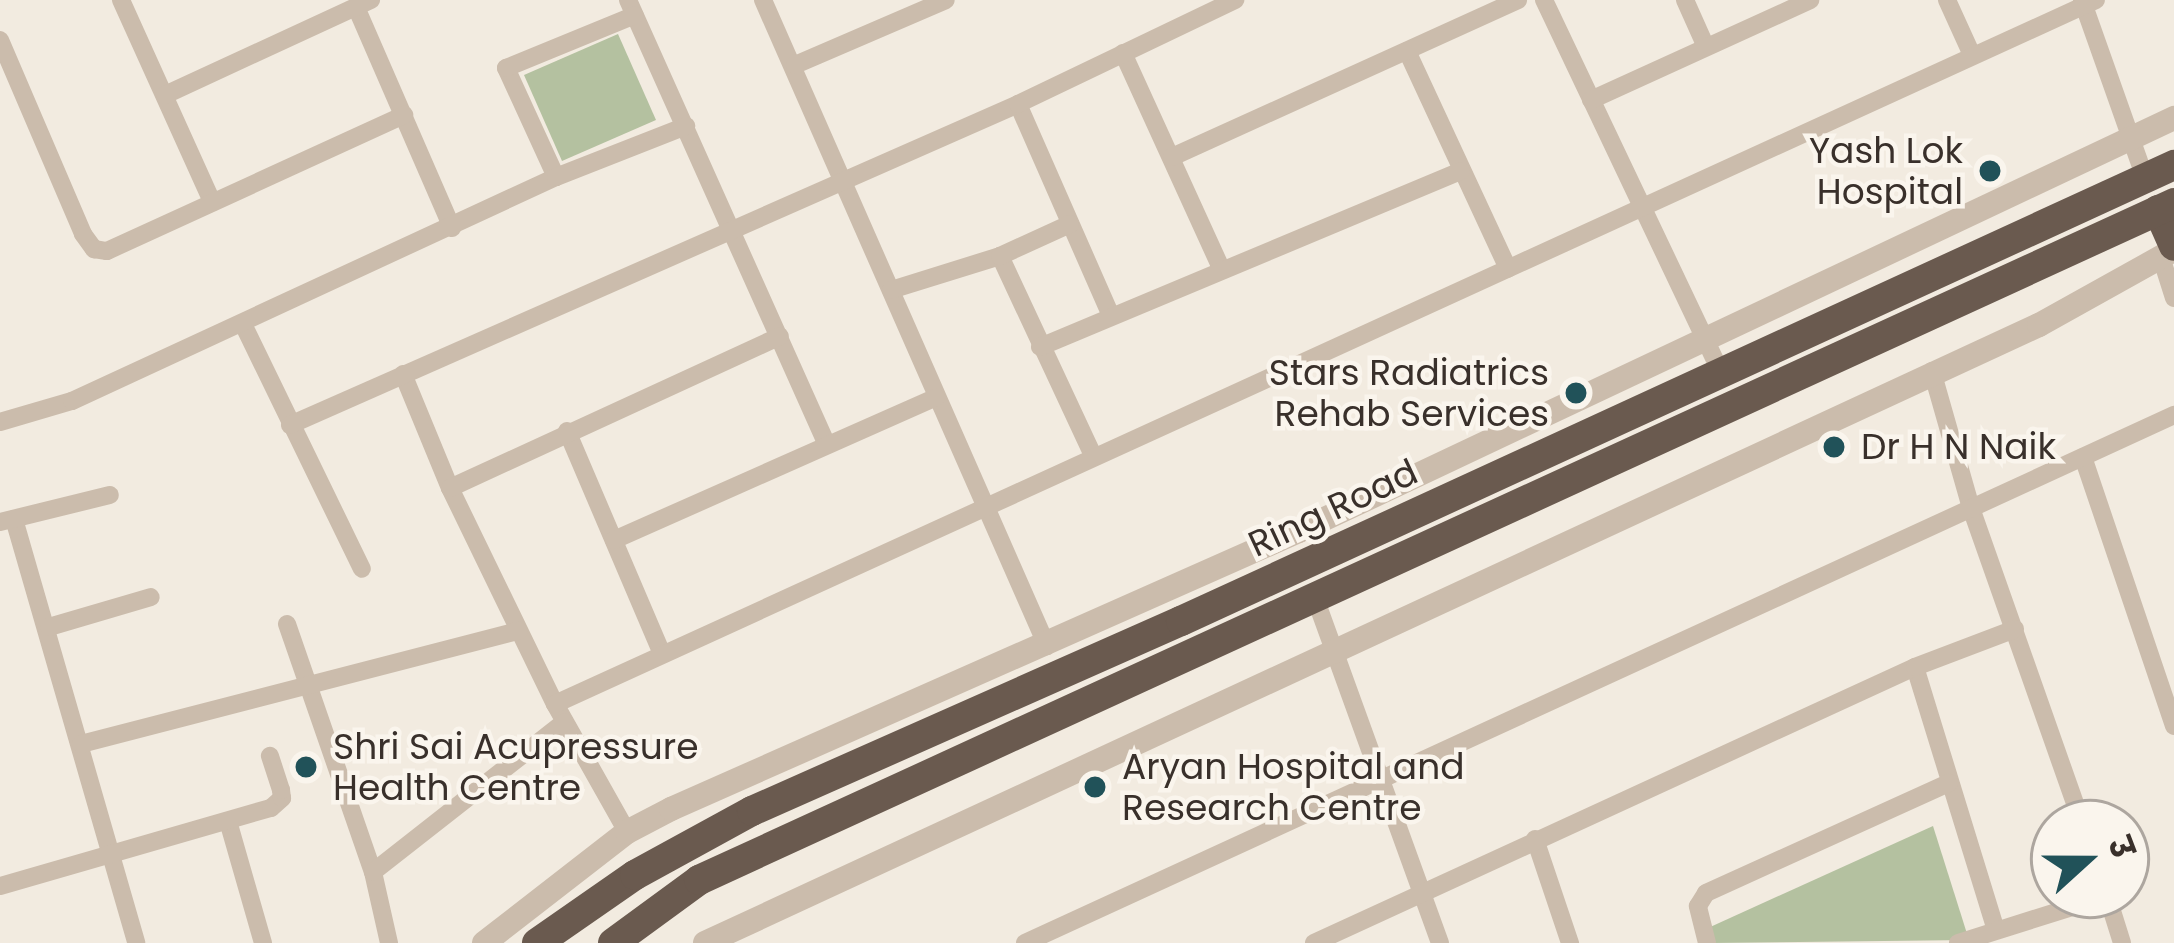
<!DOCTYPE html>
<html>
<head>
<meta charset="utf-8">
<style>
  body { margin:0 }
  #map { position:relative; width:2174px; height:943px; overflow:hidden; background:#f2ebe0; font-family:Poppins,"Noto Sans Devanagari",sans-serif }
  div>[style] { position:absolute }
  .green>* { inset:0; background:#b4c1a0 }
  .minor>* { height:18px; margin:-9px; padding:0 9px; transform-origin:9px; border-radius:9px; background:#cbbcac }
  .tertiary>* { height:24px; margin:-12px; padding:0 12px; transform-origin:12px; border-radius:12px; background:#cbbcac }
  .trunk>* { height:30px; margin:-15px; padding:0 15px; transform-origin:15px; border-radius:15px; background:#6a5a4f }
  .dots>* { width:33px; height:33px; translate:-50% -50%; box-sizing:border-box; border:6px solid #faf5ed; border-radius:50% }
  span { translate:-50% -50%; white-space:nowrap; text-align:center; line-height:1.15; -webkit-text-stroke:9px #faf5ed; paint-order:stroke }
  .poi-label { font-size:36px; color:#39302b }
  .right { translate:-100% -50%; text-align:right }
  .left { translate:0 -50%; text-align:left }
  .street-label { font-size:36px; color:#39302b }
  .north { position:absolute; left:2030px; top:799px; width:120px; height:120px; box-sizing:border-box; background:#faf5ed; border:3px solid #ada69f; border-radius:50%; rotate:69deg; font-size:33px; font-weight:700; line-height:48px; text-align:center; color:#39302b }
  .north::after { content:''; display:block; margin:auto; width:42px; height:54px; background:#215259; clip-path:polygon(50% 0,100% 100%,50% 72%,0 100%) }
</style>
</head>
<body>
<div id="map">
  <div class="green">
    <div style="clip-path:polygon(618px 34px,656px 120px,562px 161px,524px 75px)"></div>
    <div style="clip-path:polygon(1933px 826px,1969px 940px,1713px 943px,1708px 928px)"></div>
  </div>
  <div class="minor">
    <div style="left:121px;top:0;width:222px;rotate:65.7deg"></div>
    <div style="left:628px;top:0;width:485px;rotate:65.9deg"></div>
    <div style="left:763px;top:0;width:706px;rotate:66.27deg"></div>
    <div style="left:1544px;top:0;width:412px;rotate:64.6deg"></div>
    <div style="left:1685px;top:0;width:51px;rotate:65.9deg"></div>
    <div style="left:1947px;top:0;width:58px;rotate:65.6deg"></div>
    <div style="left:2082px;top:0;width:189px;rotate:70.5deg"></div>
    <div style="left:356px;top:7px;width:241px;rotate:66.5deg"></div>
    <div style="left:0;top:40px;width:211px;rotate:66.8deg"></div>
    <div style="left:83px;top:234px;width:19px;rotate:54deg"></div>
    <div style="left:94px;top:249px;width:13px;rotate:9deg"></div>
    <div style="left:107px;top:251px;width:327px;rotate:-24.6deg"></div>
    <div style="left:1407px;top:51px;width:240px;rotate:65.1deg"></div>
    <div style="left:1123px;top:53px;width:236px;rotate:65.5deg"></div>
    <div style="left:795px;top:65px;width:164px;rotate:-23.3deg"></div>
    <div style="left:165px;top:95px;width:227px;rotate:-24.8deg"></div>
    <div style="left:1591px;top:100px;width:241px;rotate:-24.5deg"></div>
    <div style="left:1018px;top:104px;width:229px;rotate:66.3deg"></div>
    <div style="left:1172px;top:157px;width:380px;rotate:-24.4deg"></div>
    <div style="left:556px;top:177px;width:120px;rotate:-114.6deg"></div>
    <div style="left:506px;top:68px;width:139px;rotate:-22.3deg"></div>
    <div style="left:1000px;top:256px;width:220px;rotate:65deg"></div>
    <div style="left:2161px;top:257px;width:43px;rotate:72.4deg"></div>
    <div style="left:891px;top:290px;width:114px;rotate:-17.3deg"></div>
    <div style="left:1000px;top:256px;width:77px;rotate:-24.6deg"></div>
    <div style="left:243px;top:324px;width:272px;rotate:64.1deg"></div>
    <div style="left:1040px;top:347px;width:456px;rotate:-22.7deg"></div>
    <div style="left:1932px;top:371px;width:142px;rotate:74.1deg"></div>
    <div style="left:1971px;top:508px;width:334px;rotate:70.6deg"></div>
    <div style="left:403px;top:374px;width:123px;rotate:67.6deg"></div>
    <div style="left:450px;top:488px;width:240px;rotate:64.1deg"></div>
    <div style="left:555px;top:704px;width:147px;rotate:60.6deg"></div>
    <div style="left:0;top:422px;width:75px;rotate:-16.3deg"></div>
    <div style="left:72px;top:401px;width:533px;rotate:-24.84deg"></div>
    <div style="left:556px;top:177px;width:140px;rotate:-21.4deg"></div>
    <div style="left:290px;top:425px;width:796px;rotate:-23.79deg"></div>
    <div style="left:1018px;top:104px;width:241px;rotate:-25.6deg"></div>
    <div style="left:567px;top:431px;width:242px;rotate:66.9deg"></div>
    <div style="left:2083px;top:457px;width:284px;rotate:71.3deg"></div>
    <div style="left:450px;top:488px;width:363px;rotate:-24.7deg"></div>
    <div style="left:14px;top:519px;width:441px;rotate:73.9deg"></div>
    <div style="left:0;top:522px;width:113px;rotate:-13.8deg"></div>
    <div style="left:614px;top:540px;width:352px;rotate:-23.9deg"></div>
    <div style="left:1314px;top:595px;width:370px;rotate:70.1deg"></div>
    <div style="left:287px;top:624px;width:262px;rotate:70.9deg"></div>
    <div style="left:373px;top:872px;width:73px;rotate:77.3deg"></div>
    <div style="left:49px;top:627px;width:106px;rotate:-16.4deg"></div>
    <div style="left:1915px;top:667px;width:275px;rotate:72.9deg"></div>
    <div style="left:555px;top:704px;width:1694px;rotate:-24.55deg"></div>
    <div style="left:81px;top:744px;width:452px;rotate:-14.5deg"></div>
    <div style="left:228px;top:821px;width:127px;rotate:74deg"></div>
    <div style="left:1535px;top:839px;width:110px;rotate:71.4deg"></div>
    <div style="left:373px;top:872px;width:243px;rotate:-38.1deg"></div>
    <div style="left:0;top:886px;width:282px;rotate:-16.1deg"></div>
    <div style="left:271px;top:808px;width:15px;rotate:-42deg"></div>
    <div style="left:282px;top:798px;width:8px;rotate:-97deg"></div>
    <div style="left:281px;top:790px;width:36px;rotate:-108deg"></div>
    <div style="left:2107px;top:895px;width:50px;rotate:72.6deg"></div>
    <div style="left:1025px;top:943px;width:1265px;rotate:-24.68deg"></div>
    <div style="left:1314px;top:943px;width:661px;rotate:-24.67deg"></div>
    <div style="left:1915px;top:667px;width:107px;rotate:-20.8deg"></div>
    <div style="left:1707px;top:943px;width:38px;rotate:-104deg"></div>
    <div style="left:1698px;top:906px;width:15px;rotate:-58deg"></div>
    <div style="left:1706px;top:893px;width:267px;rotate:-24.4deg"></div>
    <div style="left:1958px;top:943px;width:156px;rotate:-17.5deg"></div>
  </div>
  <div class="tertiary">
    <div style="left:484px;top:943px;width:181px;rotate:-37.8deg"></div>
    <div style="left:627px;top:832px;width:50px;rotate:-27.6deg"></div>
    <div style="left:671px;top:809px;width:687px;rotate:-23.88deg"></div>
    <div style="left:1299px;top:531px;width:968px;rotate:-25.27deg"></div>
    <div style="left:705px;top:943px;width:1470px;rotate:-24.86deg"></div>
    <div style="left:2039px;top:325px;width:154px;rotate:-29.1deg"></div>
  </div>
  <div class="trunk">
    <div style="left:2158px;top:210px;width:39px;rotate:66deg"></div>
    <div style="left:537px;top:943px;width:119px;rotate:-34.8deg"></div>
    <div style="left:635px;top:875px;width:133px;rotate:-28.7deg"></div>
    <div style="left:752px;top:811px;width:469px;rotate:-23.9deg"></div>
    <div style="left:1181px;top:621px;width:1093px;rotate:-24.67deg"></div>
    <div style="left:613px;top:943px;width:107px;rotate:-36.2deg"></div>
    <div style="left:699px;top:880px;width:1623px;rotate:-24.65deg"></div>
  </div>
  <div class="dots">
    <div style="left:1990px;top:171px;background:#215259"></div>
    <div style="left:1576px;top:393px;background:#215259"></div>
    <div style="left:1834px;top:447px;background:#215259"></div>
    <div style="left:306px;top:767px;background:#215259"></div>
    <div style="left:1095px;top:787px;background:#215259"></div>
  </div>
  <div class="poi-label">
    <span class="right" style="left:1963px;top:171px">Yash Lok<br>Hospital</span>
    <span class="right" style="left:1549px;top:393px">Stars Radiatrics<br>Rehab Services</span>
    <span class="left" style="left:1861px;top:447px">Dr H N Naik</span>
    <span class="left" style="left:333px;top:767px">Shri Sai Acupressure<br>Health Centre</span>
    <span class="left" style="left:1122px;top:787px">Aryan Hospital and<br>Research Centre</span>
  </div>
  <div class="street-label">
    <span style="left:1333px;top:508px;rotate:-25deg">Ring Road</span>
  </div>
  <div class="north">उ</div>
</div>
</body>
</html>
